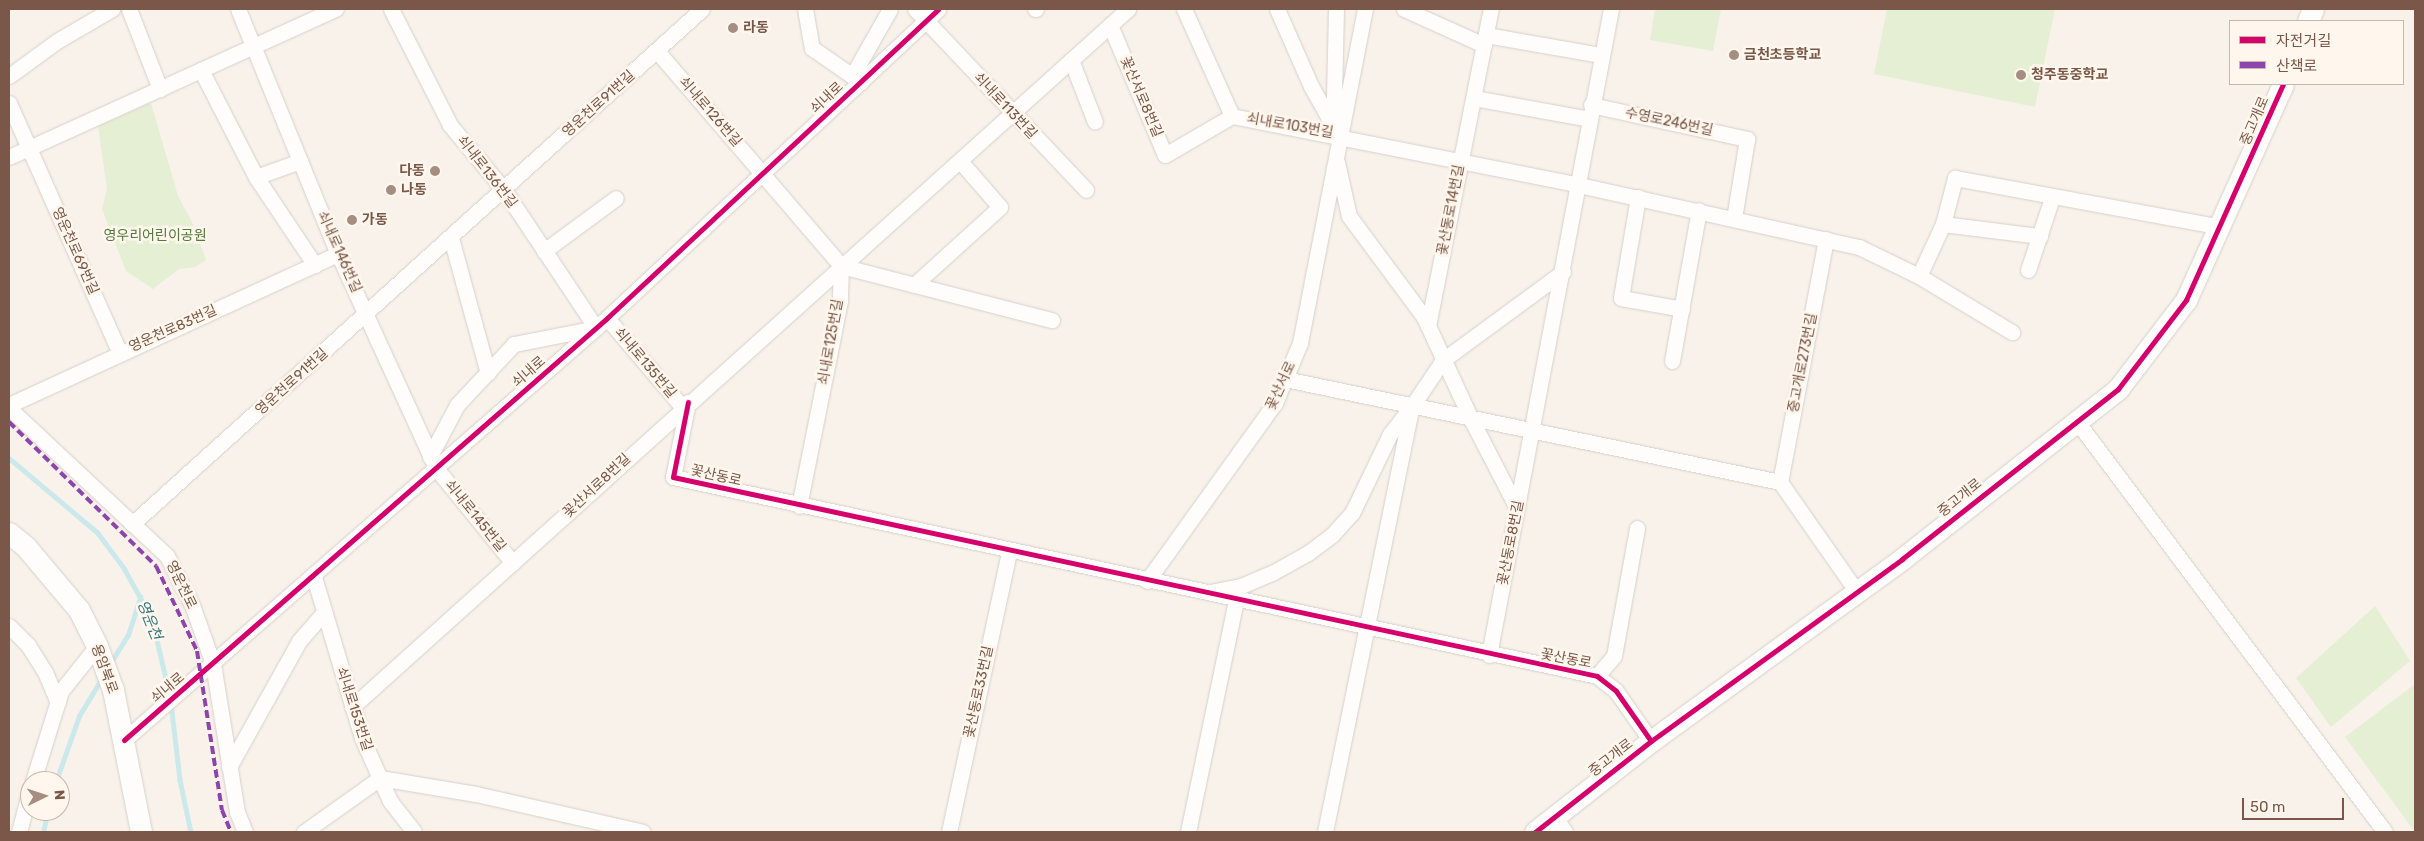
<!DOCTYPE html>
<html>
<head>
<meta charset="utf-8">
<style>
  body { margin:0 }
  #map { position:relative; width:2424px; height:841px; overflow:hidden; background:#f8f2eb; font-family:Rubik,"Noto Sans KR",sans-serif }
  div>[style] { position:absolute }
  .green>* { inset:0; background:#e5efd4 }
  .stream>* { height:4.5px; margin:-2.25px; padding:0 2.25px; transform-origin:2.25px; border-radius:2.25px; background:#cbe9ea }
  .roads { filter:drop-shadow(0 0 1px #d7cfc9) drop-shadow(0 0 1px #d7cfc9) }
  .street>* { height:15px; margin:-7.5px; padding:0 7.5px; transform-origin:7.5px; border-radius:7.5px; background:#fefdfc }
  .secondary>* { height:21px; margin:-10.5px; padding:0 10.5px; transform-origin:10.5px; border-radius:10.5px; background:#fefdfc }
  .quiet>* { height:4px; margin-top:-2px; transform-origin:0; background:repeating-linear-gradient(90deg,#8e44ad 0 8px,transparent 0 12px) }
  .cycleway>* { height:5px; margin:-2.5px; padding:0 2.5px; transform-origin:2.5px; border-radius:2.5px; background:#d6006c }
  .dots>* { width:14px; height:14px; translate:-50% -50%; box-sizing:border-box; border:2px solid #fff7ed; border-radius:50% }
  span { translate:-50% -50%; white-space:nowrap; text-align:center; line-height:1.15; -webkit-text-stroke:5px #fff7ed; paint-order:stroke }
  .poi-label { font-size:14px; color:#7a5748; font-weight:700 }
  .left { translate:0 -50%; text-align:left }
  .right { translate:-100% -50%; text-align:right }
  .street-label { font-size:14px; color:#7a5748 }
  .park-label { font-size:14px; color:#527a3c }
  .water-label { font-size:15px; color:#3a7880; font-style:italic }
  .frame { position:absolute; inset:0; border:10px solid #7a5748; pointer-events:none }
  .legend { position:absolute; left:2229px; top:20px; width:175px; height:65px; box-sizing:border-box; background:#fff7ed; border:1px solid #cab7ab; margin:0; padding:6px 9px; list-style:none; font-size:15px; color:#7a5748 }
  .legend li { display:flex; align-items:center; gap:10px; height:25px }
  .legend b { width:25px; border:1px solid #cab7ab }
  .north { position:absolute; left:20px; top:771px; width:50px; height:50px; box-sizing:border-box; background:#fff7ed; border:1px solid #cab7ab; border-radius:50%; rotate:86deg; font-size:14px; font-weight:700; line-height:20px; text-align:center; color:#7a5748 }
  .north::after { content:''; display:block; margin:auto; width:18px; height:22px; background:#a68d81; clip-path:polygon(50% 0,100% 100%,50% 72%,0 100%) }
  .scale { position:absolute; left:2242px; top:798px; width:102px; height:22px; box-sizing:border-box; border:2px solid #7a5748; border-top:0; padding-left:6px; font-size:15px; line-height:18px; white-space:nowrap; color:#7a5748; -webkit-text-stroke:4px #fff7ed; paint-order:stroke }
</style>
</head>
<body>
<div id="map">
  <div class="green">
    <div style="clip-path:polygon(1655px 9px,1721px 9px,1713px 51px,1650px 40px)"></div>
    <div style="clip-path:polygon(1887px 9px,2055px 9px,2035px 107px,1874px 74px)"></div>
    <div style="clip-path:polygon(151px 103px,178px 196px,192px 222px,206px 260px,195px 267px,179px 269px,153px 289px,126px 271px,102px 209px,107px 189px,98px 126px)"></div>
    <div style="clip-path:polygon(2375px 606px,2410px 661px,2331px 727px,2296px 678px)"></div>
    <div style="clip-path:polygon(2415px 684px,2415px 832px,2345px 737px)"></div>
  </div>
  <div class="stream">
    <div style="left:9px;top:458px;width:116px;rotate:40.1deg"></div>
    <div style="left:98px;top:533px;width:44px;rotate:53.4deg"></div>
    <div style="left:124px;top:568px;width:58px;rotate:61.2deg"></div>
    <div style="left:152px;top:619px;width:78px;rotate:76.7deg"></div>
    <div style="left:111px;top:662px;width:32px;rotate:-58deg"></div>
    <div style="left:128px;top:635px;width:40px;rotate:-72deg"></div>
    <div style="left:171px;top:703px;width:78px;rotate:83.3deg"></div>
    <div style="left:180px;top:780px;width:53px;rotate:78.1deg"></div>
    <div style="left:56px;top:781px;width:69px;rotate:-70.5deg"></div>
    <div style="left:79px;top:716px;width:44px;rotate:-58.8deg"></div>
    <div style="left:43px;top:832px;width:22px;rotate:-77deg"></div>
  </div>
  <div class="roads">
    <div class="street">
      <div style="left:129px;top:9px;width:86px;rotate:68.8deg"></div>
      <div style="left:238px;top:9px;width:265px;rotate:67.8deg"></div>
      <div style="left:338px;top:254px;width:235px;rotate:65.4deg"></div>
      <div style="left:436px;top:468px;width:122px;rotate:51deg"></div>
      <div style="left:391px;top:9px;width:130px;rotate:63deg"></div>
      <div style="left:450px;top:125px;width:85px;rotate:50.3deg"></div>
      <div style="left:504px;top:190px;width:166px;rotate:56.3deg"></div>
      <div style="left:596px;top:328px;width:84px;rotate:169deg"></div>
      <div style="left:514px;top:344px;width:83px;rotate:133.1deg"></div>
      <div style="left:457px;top:405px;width:58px;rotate:117.9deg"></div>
      <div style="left:805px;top:9px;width:40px;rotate:80deg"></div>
      <div style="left:812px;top:48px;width:60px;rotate:34.8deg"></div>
      <div style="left:915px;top:9px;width:249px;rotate:46.6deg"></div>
      <div style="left:1035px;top:9px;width:1px"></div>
      <div style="left:1184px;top:9px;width:117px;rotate:65.8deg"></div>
      <div style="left:1232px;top:116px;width:354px;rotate:11.2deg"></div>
      <div style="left:1579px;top:185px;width:287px;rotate:12.5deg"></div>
      <div style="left:1859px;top:247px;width:67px;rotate:25.8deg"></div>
      <div style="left:1919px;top:276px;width:109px;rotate:31.1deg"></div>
      <div style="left:1277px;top:9px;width:84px;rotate:66.2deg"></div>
      <div style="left:1311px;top:86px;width:57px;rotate:60.8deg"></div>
      <div style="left:1336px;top:9px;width:89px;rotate:91.3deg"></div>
      <div style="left:1334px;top:98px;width:24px;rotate:83deg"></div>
      <div style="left:1404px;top:9px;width:88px;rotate:24.2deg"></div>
      <div style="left:1110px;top:25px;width:141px;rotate:67.1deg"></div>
      <div style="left:1165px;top:155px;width:78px;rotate:-30.2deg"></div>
      <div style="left:1486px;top:35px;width:117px;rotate:9.9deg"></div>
      <div style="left:657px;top:51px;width:283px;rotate:49.4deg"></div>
      <div style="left:841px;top:266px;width:35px;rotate:92deg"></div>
      <div style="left:840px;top:301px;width:209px;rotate:101.3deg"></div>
      <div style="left:1071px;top:60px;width:66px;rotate:68.8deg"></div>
      <div style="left:201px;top:70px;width:120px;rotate:62.8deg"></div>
      <div style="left:256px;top:177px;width:106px;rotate:56.2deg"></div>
      <div style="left:9px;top:76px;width:59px;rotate:-36.1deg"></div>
      <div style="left:57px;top:41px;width:64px;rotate:-30.2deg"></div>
      <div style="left:852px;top:76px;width:77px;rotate:-60.4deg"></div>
      <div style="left:1474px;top:98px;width:117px;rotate:10.3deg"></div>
      <div style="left:9px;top:103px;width:274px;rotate:66.1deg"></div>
      <div style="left:1591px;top:105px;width:160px;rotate:12.3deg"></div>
      <div style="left:1747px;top:139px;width:80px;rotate:99.3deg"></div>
      <div style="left:9px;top:157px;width:359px;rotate:-24.4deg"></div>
      <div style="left:1337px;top:162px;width:55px;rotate:77.5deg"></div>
      <div style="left:1349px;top:216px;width:126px;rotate:53.4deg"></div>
      <div style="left:1424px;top:317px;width:112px;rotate:65.3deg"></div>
      <div style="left:1471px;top:419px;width:100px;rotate:62.7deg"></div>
      <div style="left:256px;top:177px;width:47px;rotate:-20deg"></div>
      <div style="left:1638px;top:197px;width:102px;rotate:99.6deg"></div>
      <div style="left:1621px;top:298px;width:62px;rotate:10.2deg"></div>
      <div style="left:1943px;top:224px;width:98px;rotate:7.1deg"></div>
      <div style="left:451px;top:238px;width:140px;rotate:74.7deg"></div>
      <div style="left:1826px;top:239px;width:247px;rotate:100.7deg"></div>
      <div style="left:1780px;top:482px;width:134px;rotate:55deg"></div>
      <div style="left:544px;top:251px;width:89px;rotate:-36.4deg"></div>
      <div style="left:841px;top:266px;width:218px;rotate:14.4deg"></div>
      <div style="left:2028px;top:270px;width:76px;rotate:-71.6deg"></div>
      <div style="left:1919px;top:276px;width:57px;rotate:-65.2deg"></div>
      <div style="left:1943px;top:224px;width:48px;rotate:-75.4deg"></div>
      <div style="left:1955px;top:178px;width:270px;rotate:10.4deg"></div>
      <div style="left:914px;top:285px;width:116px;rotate:-42.2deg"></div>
      <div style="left:1000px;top:207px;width:61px;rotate:-131deg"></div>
      <div style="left:607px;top:318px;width:118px;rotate:49.8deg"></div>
      <div style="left:1428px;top:326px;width:323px;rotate:-78.8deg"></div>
      <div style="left:1672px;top:361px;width:153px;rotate:-79.9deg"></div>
      <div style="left:1285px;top:379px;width:506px;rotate:11.75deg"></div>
      <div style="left:688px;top:402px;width:76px;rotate:101.3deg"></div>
      <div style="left:673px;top:477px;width:945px;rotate:12.15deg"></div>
      <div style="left:1597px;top:676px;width:24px;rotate:38deg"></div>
      <div style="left:1616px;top:691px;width:61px;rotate:55deg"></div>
      <div style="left:9px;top:405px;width:362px;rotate:-24.7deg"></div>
      <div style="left:9px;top:408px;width:216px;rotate:43.1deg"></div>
      <div style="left:167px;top:556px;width:55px;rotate:63deg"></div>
      <div style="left:192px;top:605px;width:63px;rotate:70.4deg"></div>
      <div style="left:213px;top:664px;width:150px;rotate:80.8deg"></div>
      <div style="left:237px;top:812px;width:22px;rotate:68deg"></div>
      <div style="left:2078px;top:423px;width:511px;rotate:53.11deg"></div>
      <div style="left:132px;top:524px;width:768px;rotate:-42.1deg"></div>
      <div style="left:314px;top:577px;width:168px;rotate:73.4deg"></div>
      <div style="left:362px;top:738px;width:69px;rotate:66deg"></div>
      <div style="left:390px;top:801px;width:39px;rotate:52deg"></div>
      <div style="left:1147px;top:581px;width:219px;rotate:-54.3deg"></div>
      <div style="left:1275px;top:403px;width:65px;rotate:-67.4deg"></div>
      <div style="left:1300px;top:343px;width:340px;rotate:-79deg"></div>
      <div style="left:1210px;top:592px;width:32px;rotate:-11deg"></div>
      <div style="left:1241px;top:586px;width:34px;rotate:-23deg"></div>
      <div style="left:1272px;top:573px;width:41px;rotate:-29.1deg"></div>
      <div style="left:1308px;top:553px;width:30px;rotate:-37deg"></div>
      <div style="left:1332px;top:535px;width:30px;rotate:-48deg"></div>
      <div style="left:1352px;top:513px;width:88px;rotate:-64.3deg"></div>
      <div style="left:1390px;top:434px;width:31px;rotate:-52deg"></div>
      <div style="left:9px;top:626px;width:27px;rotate:45deg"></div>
      <div style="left:28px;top:645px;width:32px;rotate:58deg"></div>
      <div style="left:45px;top:672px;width:33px;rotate:67deg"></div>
      <div style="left:1489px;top:655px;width:657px;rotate:-79.31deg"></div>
      <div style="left:1597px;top:676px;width:26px;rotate:-50deg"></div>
      <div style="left:1614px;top:656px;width:130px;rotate:-79.8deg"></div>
      <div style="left:352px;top:707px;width:1044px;rotate:-41.97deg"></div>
      <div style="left:124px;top:740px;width:641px;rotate:-41.14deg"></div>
      <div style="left:607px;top:318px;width:453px;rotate:-43deg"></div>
      <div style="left:229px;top:767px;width:144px;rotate:-60.9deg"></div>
      <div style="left:299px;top:641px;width:38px;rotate:-49deg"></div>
      <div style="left:33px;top:781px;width:94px;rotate:-72.7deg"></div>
      <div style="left:61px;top:691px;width:58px;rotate:-51.3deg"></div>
      <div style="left:1555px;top:817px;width:18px;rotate:56deg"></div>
      <div style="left:19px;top:832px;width:43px;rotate:-75.3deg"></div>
      <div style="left:304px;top:832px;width:93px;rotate:-35.4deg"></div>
      <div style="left:380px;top:778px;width:97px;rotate:9.5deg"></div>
      <div style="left:476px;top:794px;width:171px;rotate:12.8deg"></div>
      <div style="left:949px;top:832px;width:286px;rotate:-77.9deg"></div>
      <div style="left:1188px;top:832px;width:236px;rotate:-78.3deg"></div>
      <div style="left:1325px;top:832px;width:435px;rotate:-78.5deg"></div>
      <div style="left:1412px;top:406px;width:55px;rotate:-56deg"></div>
      <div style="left:1443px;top:360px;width:149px;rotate:-36.3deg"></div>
    </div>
    <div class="secondary">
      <div style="left:2308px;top:21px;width:13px;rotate:-67deg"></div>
      <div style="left:9px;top:533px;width:22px;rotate:39deg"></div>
      <div style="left:26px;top:547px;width:82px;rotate:49.9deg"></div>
      <div style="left:79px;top:610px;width:40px;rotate:63.4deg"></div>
      <div style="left:97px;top:646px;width:47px;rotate:70deg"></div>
      <div style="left:113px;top:690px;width:145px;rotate:78.8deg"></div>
      <div style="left:1535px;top:832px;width:147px;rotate:-38.1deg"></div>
      <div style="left:1651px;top:741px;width:310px;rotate:-35.9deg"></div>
      <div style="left:1902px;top:559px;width:275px;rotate:-38.2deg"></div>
      <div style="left:2118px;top:389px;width:112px;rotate:-52.6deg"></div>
      <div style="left:2186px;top:300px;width:237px;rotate:-65.8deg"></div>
    </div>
  </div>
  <div class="quiet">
    <div style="left:9px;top:422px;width:206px;rotate:44.4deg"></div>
    <div style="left:156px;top:566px;width:94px;rotate:64.2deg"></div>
    <div style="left:197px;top:651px;width:161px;rotate:81.1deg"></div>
    <div style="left:222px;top:810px;width:24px;rotate:68deg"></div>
  </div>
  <div class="cycleway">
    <div style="left:688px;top:402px;width:76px;rotate:101.3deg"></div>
    <div style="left:673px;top:477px;width:945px;rotate:12.15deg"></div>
    <div style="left:1597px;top:676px;width:24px;rotate:38deg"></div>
    <div style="left:1616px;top:691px;width:61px;rotate:55deg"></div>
    <div style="left:124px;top:740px;width:641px;rotate:-41.14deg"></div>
    <div style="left:607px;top:318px;width:453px;rotate:-43deg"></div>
    <div style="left:1535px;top:832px;width:147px;rotate:-38.1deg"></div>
    <div style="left:1651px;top:741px;width:310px;rotate:-35.9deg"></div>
    <div style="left:1902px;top:559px;width:275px;rotate:-38.2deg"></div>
    <div style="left:2118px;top:389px;width:112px;rotate:-52.6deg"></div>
    <div style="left:2186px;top:300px;width:237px;rotate:-65.8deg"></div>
  </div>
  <div class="dots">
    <div style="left:733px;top:28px;background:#a68d81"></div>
    <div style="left:1734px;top:55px;background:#a68d81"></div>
    <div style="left:2021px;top:75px;background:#a68d81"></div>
    <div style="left:435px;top:171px;background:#a68d81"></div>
    <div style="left:391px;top:190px;background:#a68d81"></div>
    <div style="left:352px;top:220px;background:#a68d81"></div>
  </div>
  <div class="poi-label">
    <span class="left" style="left:743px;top:28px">라동</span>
    <span class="left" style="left:1744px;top:55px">금천초등학교</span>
    <span class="left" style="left:2031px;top:75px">청주동중학교</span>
    <span class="right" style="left:425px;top:171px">다동</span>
    <span class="left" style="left:401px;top:190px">나동</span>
    <span class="left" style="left:362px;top:220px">가동</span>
  </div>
  <div class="street-label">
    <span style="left:1141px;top:97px;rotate:67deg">꽃산서로8번길</span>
    <span style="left:827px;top:98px;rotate:-43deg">쇠내로</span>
    <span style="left:599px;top:104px;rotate:-42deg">영운천로91번길</span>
    <span style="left:1005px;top:106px;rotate:47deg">쇠내로113번길</span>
    <span style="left:710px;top:112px;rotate:49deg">쇠내로126번길</span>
    <span style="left:2255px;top:121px;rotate:-67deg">중고개로</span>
    <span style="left:1669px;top:122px;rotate:12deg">수영로246번길</span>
    <span style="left:1290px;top:126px;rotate:10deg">쇠내로103번길</span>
    <span style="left:487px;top:172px;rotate:52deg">쇠내로136번길</span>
    <span style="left:1451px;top:210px;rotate:-79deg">꽃산동로14번길</span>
    <span style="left:75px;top:251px;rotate:66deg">영운천로69번길</span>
    <span style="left:339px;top:252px;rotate:66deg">쇠내로146번길</span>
    <span style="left:173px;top:329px;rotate:-24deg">영운천로83번길</span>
    <span style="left:831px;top:342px;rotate:-80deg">쇠내로125번길</span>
    <span style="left:645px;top:363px;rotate:50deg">쇠내로135번길</span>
    <span style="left:1803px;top:363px;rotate:-79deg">중고개로273번길</span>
    <span style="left:529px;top:372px;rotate:-41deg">쇠내로</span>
    <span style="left:292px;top:382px;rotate:-42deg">영운천로91번길</span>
    <span style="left:1281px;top:386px;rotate:-65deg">꽃산서로</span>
    <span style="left:716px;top:476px;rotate:13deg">꽃산동로</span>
    <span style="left:597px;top:486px;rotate:-43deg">꽃산서로8번길</span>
    <span style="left:1960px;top:498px;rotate:-39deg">중고개로</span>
    <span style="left:475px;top:516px;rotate:51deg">쇠내로145번길</span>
    <span style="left:1511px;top:543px;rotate:-79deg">꽃산동로8번길</span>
    <span style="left:181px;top:585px;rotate:64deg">영운천로</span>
    <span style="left:1566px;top:659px;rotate:11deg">꽃산동로</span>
    <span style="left:104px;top:669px;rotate:70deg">용암북로</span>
    <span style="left:168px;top:688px;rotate:-40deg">쇠내로</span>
    <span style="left:979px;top:692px;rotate:-78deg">꽃산동로33번길</span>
    <span style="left:354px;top:709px;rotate:72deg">쇠내로153번길</span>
    <span style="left:1611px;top:758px;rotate:-38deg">중고개로</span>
  </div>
  <div class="park-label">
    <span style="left:155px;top:236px">영우리어린이공원</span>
  </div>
  <div class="water-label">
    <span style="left:149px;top:620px;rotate:68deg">영운천</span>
  </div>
  <div class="frame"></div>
  <ul class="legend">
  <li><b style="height:6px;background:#d6006c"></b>자전거길</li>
  <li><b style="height:6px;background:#8e44ad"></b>산책로</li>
  </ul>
  <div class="north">N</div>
  <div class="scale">50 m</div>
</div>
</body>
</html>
